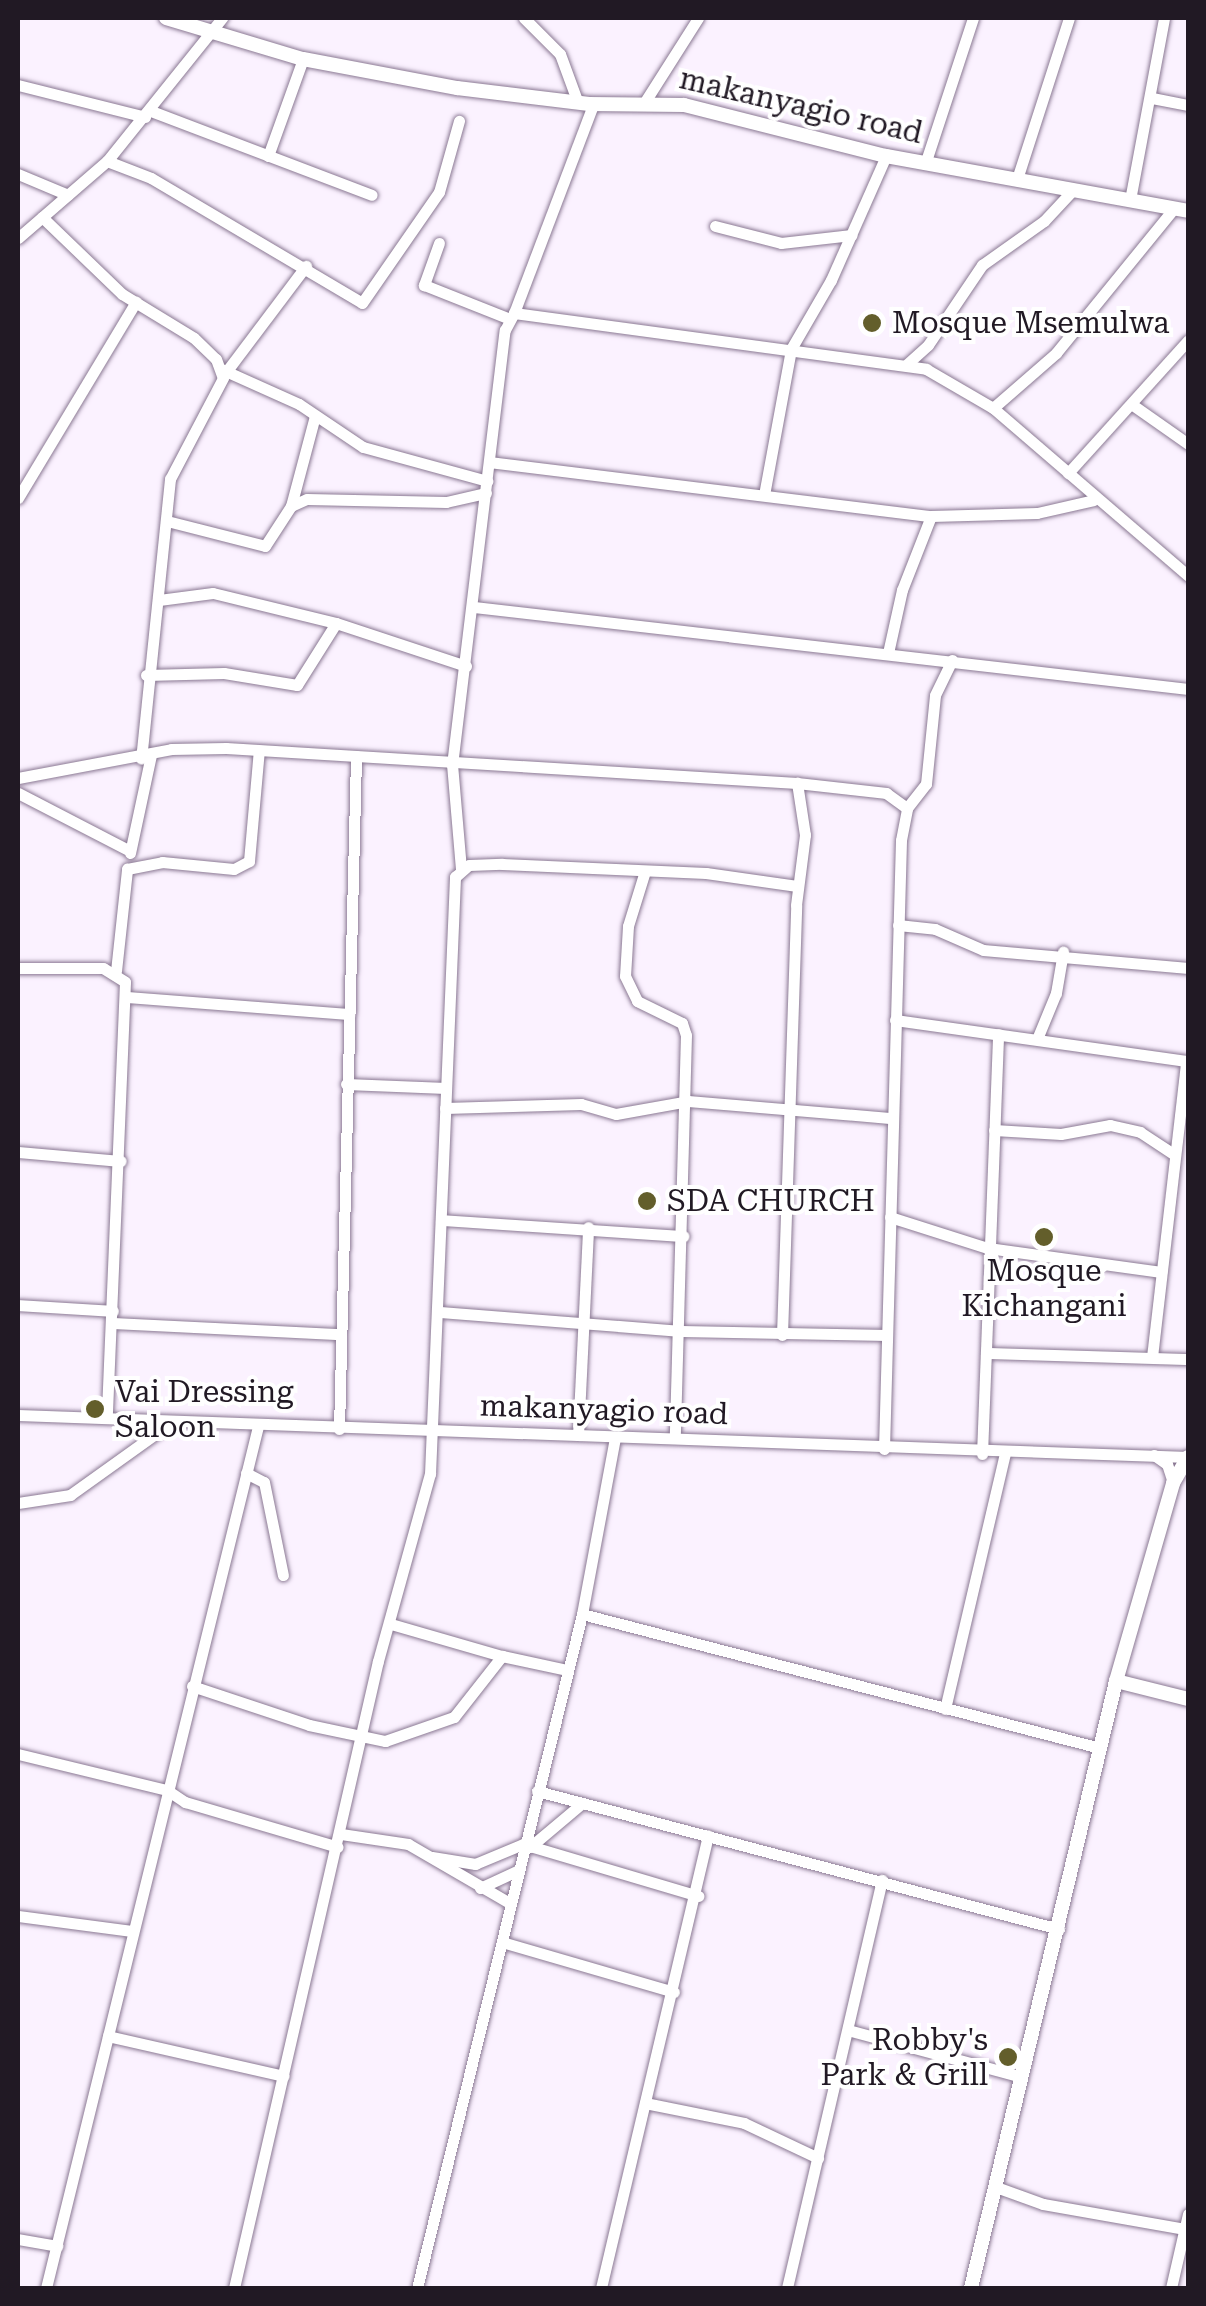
<!DOCTYPE html>
<html>
<head>
<meta charset="utf-8">
<style>
  body { margin:0 }
  #map { position:relative; width:1206px; height:2306px; overflow:hidden; background:#fbf2ff; font-family:"Roboto Serif",serif }
  div>[style] { position:absolute }
  .roads { filter:drop-shadow(0 0 2px #8a7893) drop-shadow(0 0 2px #8a7893) }
  .minor>* { height:11px; margin:-5.5px; padding:0 5.5px; transform-origin:5.5px; border-radius:5.5px; background:#fff }
  .tertiary>* { height:14px; margin:-7px; padding:0 7px; transform-origin:7px; border-radius:7px; background:#fff }
  .dots>* { width:28px; height:28px; translate:-50% -50%; box-sizing:border-box; border:5px solid #fff; border-radius:50% }
  span { translate:-50% -50%; white-space:nowrap; text-align:center; line-height:1.15; -webkit-text-stroke:8px #fff; paint-order:stroke }
  .street-label { font-size:30px; color:#211924 }
  .poi-label { font-size:30px; color:#211924 }
  .left { translate:0 -50%; text-align:left }
  .right { translate:-100% -50%; text-align:right }
  .frame { position:absolute; inset:0; border:20px solid #211924; pointer-events:none }
</style>
</head>
<body>
<div id="map">
  <div class="roads">
    <div class="minor">
      <div style="left:524px;top:18px;width:51px;rotate:45deg"></div>
      <div style="left:560px;top:54px;width:52px;rotate:69.8deg"></div>
      <div style="left:18px;top:85px;width:131px;rotate:14.1deg"></div>
      <div style="left:1152px;top:98px;width:37px;rotate:11deg"></div>
      <div style="left:646px;top:100px;width:97px;rotate:-57.6deg"></div>
      <div style="left:151px;top:111px;width:236px;rotate:20.8deg"></div>
      <div style="left:268px;top:156px;width:103px;rotate:-70.2deg"></div>
      <div style="left:107px;top:161px;width:47px;rotate:21.1deg"></div>
      <div style="left:151px;top:178px;width:245px;rotate:30.6deg"></div>
      <div style="left:362px;top:303px;width:135px;rotate:-55.3deg"></div>
      <div style="left:439px;top:192px;width:74px;rotate:-74.3deg"></div>
      <div style="left:925px;top:164px;width:154px;rotate:-71.8deg"></div>
      <div style="left:18px;top:174px;width:54px;rotate:22.8deg"></div>
      <div style="left:1017px;top:179px;width:169px;rotate:-72.1deg"></div>
      <div style="left:1130px;top:200px;width:185px;rotate:-79.4deg"></div>
      <div style="left:42px;top:217px;width:111px;rotate:43.9deg"></div>
      <div style="left:122px;top:294px;width:84px;rotate:31.4deg"></div>
      <div style="left:194px;top:338px;width:30px;rotate:44deg"></div>
      <div style="left:216px;top:359px;width:20px;rotate:70deg"></div>
      <div style="left:223px;top:378px;width:114px;rotate:117.7deg"></div>
      <div style="left:170px;top:479px;width:281px;rotate:95.9deg"></div>
      <div style="left:715px;top:226px;width:68px;rotate:14.4deg"></div>
      <div style="left:781px;top:243px;width:71px;rotate:-6.4deg"></div>
      <div style="left:18px;top:238px;width:118px;rotate:-40.9deg"></div>
      <div style="left:107px;top:161px;width:184px;rotate:-51.2deg"></div>
      <div style="left:439px;top:243px;width:45px;rotate:109.7deg"></div>
      <div style="left:424px;top:285px;width:92px;rotate:21.6deg"></div>
      <div style="left:514px;top:313px;width:222px;rotate:-69.2deg"></div>
      <div style="left:907px;top:364px;width:28px;rotate:-42deg"></div>
      <div style="left:928px;top:345px;width:97px;rotate:-56deg"></div>
      <div style="left:982px;top:265px;width:76px;rotate:-35.4deg"></div>
      <div style="left:1044px;top:221px;width:41px;rotate:-47deg"></div>
      <div style="left:221px;top:369px;width:85px;rotate:24.2deg"></div>
      <div style="left:299px;top:404px;width:77px;rotate:33.9deg"></div>
      <div style="left:363px;top:447px;width:129px;rotate:15.3deg"></div>
      <div style="left:226px;top:372px;width:133px;rotate:-53deg"></div>
      <div style="left:1134px;top:406px;width:66px;rotate:35.1deg"></div>
      <div style="left:993px;top:408px;width:84px;rotate:-41.1deg"></div>
      <div style="left:1056px;top:353px;width:188px;rotate:-50.8deg"></div>
      <div style="left:489px;top:462px;width:445px;rotate:7deg"></div>
      <div style="left:931px;top:516px;width:106px;rotate:-1.6deg"></div>
      <div style="left:1037px;top:513px;width:58px;rotate:-12.8deg"></div>
      <div style="left:1068px;top:473px;width:179px;rotate:-47.9deg"></div>
      <div style="left:764px;top:495px;width:148px;rotate:-79.5deg"></div>
      <div style="left:791px;top:349px;width:80px;rotate:-59.9deg"></div>
      <div style="left:831px;top:280px;width:136px;rotate:-66.1deg"></div>
      <div style="left:18px;top:498px;width:229px;rotate:-59deg"></div>
      <div style="left:291px;top:506px;width:93px;rotate:-75.1deg"></div>
      <div style="left:167px;top:521px;width:101px;rotate:14.3deg"></div>
      <div style="left:265px;top:546px;width:48px;rotate:-57deg"></div>
      <div style="left:291px;top:506px;width:17px;rotate:-24deg"></div>
      <div style="left:307px;top:499px;width:139px;rotate:1.2deg"></div>
      <div style="left:446px;top:502px;width:41px;rotate:-12.7deg"></div>
      <div style="left:159px;top:600px;width:54px;rotate:-7.4deg"></div>
      <div style="left:213px;top:593px;width:127px;rotate:13.7deg"></div>
      <div style="left:336px;top:623px;width:137px;rotate:18.3deg"></div>
      <div style="left:474px;top:607px;width:719px;rotate:6.55deg"></div>
      <div style="left:888px;top:653px;width:65px;rotate:-77.5deg"></div>
      <div style="left:902px;top:590px;width:79px;rotate:-68.6deg"></div>
      <div style="left:146px;top:675px;width:78px;rotate:-1.5deg"></div>
      <div style="left:224px;top:673px;width:74px;rotate:9.3deg"></div>
      <div style="left:297px;top:685px;width:73px;rotate:-57.8deg"></div>
      <div style="left:18px;top:778px;width:156px;rotate:-10.7deg"></div>
      <div style="left:171px;top:749px;width:55px;rotate:-1deg"></div>
      <div style="left:226px;top:748px;width:572px;rotate:3.51deg"></div>
      <div style="left:797px;top:783px;width:90px;rotate:6.4deg"></div>
      <div style="left:886px;top:793px;width:26px;rotate:36deg"></div>
      <div style="left:18px;top:793px;width:126px;rotate:27.4deg"></div>
      <div style="left:130px;top:853px;width:100px;rotate:-77.9deg"></div>
      <div style="left:461px;top:869px;width:104px;rotate:-94.9deg"></div>
      <div style="left:452px;top:765px;width:438px;rotate:-83.1deg"></div>
      <div style="left:505px;top:330px;width:19px;rotate:-62deg"></div>
      <div style="left:514px;top:313px;width:416px;rotate:7.7deg"></div>
      <div style="left:926px;top:369px;width:78px;rotate:30.2deg"></div>
      <div style="left:993px;top:408px;width:257px;rotate:40.7deg"></div>
      <div style="left:645px;top:871px;width:58px;rotate:107.2deg"></div>
      <div style="left:628px;top:926px;width:50px;rotate:93.4deg"></div>
      <div style="left:625px;top:976px;width:28px;rotate:64deg"></div>
      <div style="left:637px;top:1001px;width:50px;rotate:26.1deg"></div>
      <div style="left:682px;top:1023px;width:13px;rotate:72deg"></div>
      <div style="left:686px;top:1035px;width:403px;rotate:91.6deg"></div>
      <div style="left:898px;top:925px;width:37px;rotate:6deg"></div>
      <div style="left:935px;top:929px;width:52px;rotate:23.6deg"></div>
      <div style="left:983px;top:950px;width:206px;rotate:5deg"></div>
      <div style="left:18px;top:968px;width:85px"></div>
      <div style="left:103px;top:968px;width:26px;rotate:32deg"></div>
      <div style="left:125px;top:982px;width:436px;rotate:92.4deg"></div>
      <div style="left:116px;top:971px;width:103px;rotate:-83.8deg"></div>
      <div style="left:127px;top:869px;width:36px;rotate:-11deg"></div>
      <div style="left:162px;top:862px;width:72px;rotate:5.6deg"></div>
      <div style="left:234px;top:869px;width:17px;rotate:-28deg"></div>
      <div style="left:249px;top:861px;width:111px;rotate:-84.9deg"></div>
      <div style="left:126px;top:997px;width:224px;rotate:4.4deg"></div>
      <div style="left:895px;top:1020px;width:296px;rotate:8deg"></div>
      <div style="left:1037px;top:1039px;width:50px;rotate:-67.6deg"></div>
      <div style="left:1056px;top:993px;width:42px;rotate:-80.3deg"></div>
      <div style="left:346px;top:1084px;width:100px;rotate:2.3deg"></div>
      <div style="left:445px;top:1108px;width:136px;rotate:-1.7deg"></div>
      <div style="left:581px;top:1104px;width:36px;rotate:16deg"></div>
      <div style="left:616px;top:1114px;width:73px;rotate:-10.2deg"></div>
      <div style="left:688px;top:1101px;width:205px;rotate:4.8deg"></div>
      <div style="left:994px;top:1130px;width:67px;rotate:3.4deg"></div>
      <div style="left:1061px;top:1134px;width:50px;rotate:-10.4deg"></div>
      <div style="left:1110px;top:1125px;width:31px;rotate:13deg"></div>
      <div style="left:1140px;top:1132px;width:42px;rotate:33.3deg"></div>
      <div style="left:18px;top:1152px;width:103px;rotate:5deg"></div>
      <div style="left:890px;top:1217px;width:103px;rotate:17.6deg"></div>
      <div style="left:988px;top:1248px;width:175px;rotate:7.9deg"></div>
      <div style="left:441px;top:1220px;width:243px;rotate:3.8deg"></div>
      <div style="left:18px;top:1305px;width:95px;rotate:3.6deg"></div>
      <div style="left:440px;top:1312px;width:242px;rotate:4.5deg"></div>
      <div style="left:681px;top:1331px;width:206px;rotate:1.1deg"></div>
      <div style="left:113px;top:1323px;width:228px;rotate:2.8deg"></div>
      <div style="left:782px;top:1335px;width:430px;rotate:-88.1deg"></div>
      <div style="left:796px;top:905px;width:71px;rotate:-82.7deg"></div>
      <div style="left:805px;top:835px;width:53px;rotate:-98.7deg"></div>
      <div style="left:986px;top:1353px;width:202px;rotate:1.7deg"></div>
      <div style="left:1152px;top:1357px;width:298px;rotate:-83.4deg"></div>
      <div style="left:18px;top:1415px;width:1171px;rotate:2.06deg"></div>
      <div style="left:339px;top:1429px;width:673px;rotate:-88.55deg"></div>
      <div style="left:578px;top:1435px;width:208px;rotate:-87.2deg"></div>
      <div style="left:884px;top:1449px;width:609px;rotate:-88.4deg"></div>
      <div style="left:901px;top:840px;width:33px;rotate:-79deg"></div>
      <div style="left:907px;top:808px;width:31px;rotate:-52deg"></div>
      <div style="left:926px;top:784px;width:89px;rotate:-84.2deg"></div>
      <div style="left:935px;top:695px;width:39px;rotate:-64deg"></div>
      <div style="left:982px;top:1454px;width:420px;rotate:-87.8deg"></div>
      <div style="left:1154px;top:1455px;width:16px;rotate:35deg"></div>
      <div style="left:1167px;top:1464px;width:20px;rotate:72deg"></div>
      <div style="left:246px;top:1473px;width:20px;rotate:27deg"></div>
      <div style="left:264px;top:1482px;width:95px;rotate:78.5deg"></div>
      <div style="left:18px;top:1503px;width:53px;rotate:-8.7deg"></div>
      <div style="left:70px;top:1495px;width:125px;rotate:-35.6deg"></div>
      <div style="left:582px;top:1614px;width:535px;rotate:14.5deg"></div>
      <div style="left:391px;top:1624px;width:116px;rotate:16.1deg"></div>
      <div style="left:192px;top:1686px;width:123px;rotate:18.4deg"></div>
      <div style="left:309px;top:1725px;width:78px;rotate:11.9deg"></div>
      <div style="left:385px;top:1741px;width:73px;rotate:-19.2deg"></div>
      <div style="left:454px;top:1717px;width:78px;rotate:-51.8deg"></div>
      <div style="left:502px;top:1656px;width:66px;rotate:12.2deg"></div>
      <div style="left:945px;top:1709px;width:263px;rotate:-76.8deg"></div>
      <div style="left:18px;top:1754px;width:153px;rotate:13.6deg"></div>
      <div style="left:167px;top:1790px;width:22px;rotate:34deg"></div>
      <div style="left:185px;top:1802px;width:159px;rotate:16.4deg"></div>
      <div style="left:537px;top:1791px;width:540px;rotate:14.81deg"></div>
      <div style="left:341px;top:1834px;width:68px;rotate:8.5deg"></div>
      <div style="left:408px;top:1844px;width:119px;rotate:30.2deg"></div>
      <div style="left:530px;top:1847px;width:67px;rotate:-40.1deg"></div>
      <div style="left:432px;top:1857px;width:44px;rotate:9.2deg"></div>
      <div style="left:475px;top:1864px;width:52px;rotate:-22.6deg"></div>
      <div style="left:523px;top:1844px;width:183px;rotate:16.5deg"></div>
      <div style="left:480px;top:1888px;width:41px;rotate:-24.7deg"></div>
      <div style="left:18px;top:1916px;width:115px;rotate:7.5deg"></div>
      <div style="left:502px;top:1942px;width:179px;rotate:16.2deg"></div>
      <div style="left:848px;top:2030px;width:180px;rotate:15.1deg"></div>
      <div style="left:108px;top:2036px;width:180px;rotate:12.8deg"></div>
      <div style="left:645px;top:2103px;width:101px;rotate:11.4deg"></div>
      <div style="left:744px;top:2123px;width:82px;rotate:25.3deg"></div>
      <div style="left:996px;top:2187px;width:50px;rotate:19.9deg"></div>
      <div style="left:1043px;top:2204px;width:144px;rotate:10deg"></div>
      <div style="left:18px;top:2239px;width:40px;rotate:10deg"></div>
      <div style="left:46px;top:2288px;width:888px;rotate:-76.18deg"></div>
      <div style="left:234px;top:2288px;width:643px;rotate:-77.07deg"></div>
      <div style="left:378px;top:1661px;width:194px;rotate:-74.5deg"></div>
      <div style="left:430px;top:1474px;width:598px;rotate:-87.6deg"></div>
      <div style="left:455px;top:877px;width:18px;rotate:-41deg"></div>
      <div style="left:469px;top:865px;width:33px;rotate:-2deg"></div>
      <div style="left:502px;top:864px;width:204px;rotate:2.5deg"></div>
      <div style="left:706px;top:873px;width:92px;rotate:8.1deg"></div>
      <div style="left:417px;top:2288px;width:694px;rotate:-76.24deg"></div>
      <div style="left:582px;top:1614px;width:180px;rotate:-79.4deg"></div>
      <div style="left:601px;top:2288px;width:465px;rotate:-76.7deg"></div>
      <div style="left:787px;top:2288px;width:419px;rotate:-76.9deg"></div>
      <div style="left:1171px;top:2288px;width:76px;rotate:-77.1deg"></div>
    </div>
    <div class="tertiary">
      <div style="left:166px;top:18px;width:143px;rotate:16.7deg"></div>
      <div style="left:303px;top:59px;width:157px;rotate:10.7deg"></div>
      <div style="left:457px;top:88px;width:133px;rotate:6.9deg"></div>
      <div style="left:589px;top:104px;width:95px;rotate:0.6deg"></div>
      <div style="left:684px;top:105px;width:208px;rotate:14.2deg"></div>
      <div style="left:886px;top:156px;width:307px;rotate:10.3deg"></div>
      <div style="left:1116px;top:1681px;width:74px;rotate:14deg"></div>
      <div style="left:971px;top:2288px;width:624px;rotate:-76.56deg"></div>
      <div style="left:1116px;top:1681px;width:206px;rotate:-73.9deg"></div>
      <div style="left:1173px;top:1483px;width:30px;rotate:-60deg"></div>
    </div>
  </div>
  <div class="dots">
    <div style="left:872px;top:323px;background:#635e2b"></div>
    <div style="left:647px;top:1201px;background:#635e2b"></div>
    <div style="left:1044px;top:1237px;background:#635e2b"></div>
    <div style="left:95px;top:1409px;background:#635e2b"></div>
    <div style="left:1008px;top:2057px;background:#635e2b"></div>
  </div>
  <div class="street-label">
    <span style="left:801px;top:106px;rotate:13deg">makanyagio road</span>
    <span style="left:604px;top:1410px;rotate:2deg">makanyagio road</span>
  </div>
  <div class="poi-label">
    <span class="left" style="left:892px;top:323px">Mosque Msemulwa</span>
    <span class="left" style="left:667px;top:1201px">SDA CHURCH</span>
    <span style="left:1044px;top:1288px">Mosque<br>Kichangani</span>
    <span class="left" style="left:115px;top:1409px">Vai Dressing<br>Saloon</span>
    <span class="right" style="left:988px;top:2057px">Robby's<br>Park &amp; Grill</span>
  </div>
  <div class="frame"></div>
</div>
</body>
</html>
